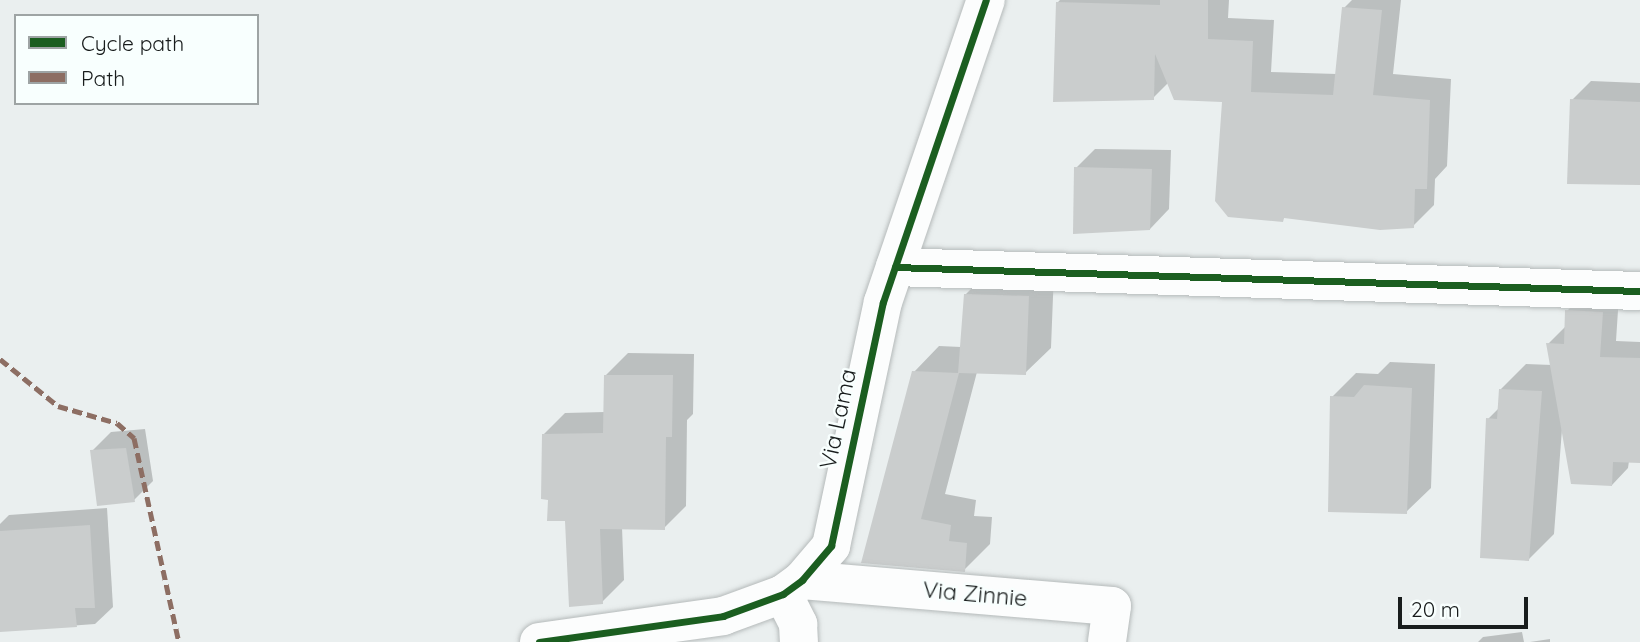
<!DOCTYPE html>
<html>
<head>
<meta charset="utf-8">
<style>
  body { margin:0 }
  #map { position:relative; width:1640px; height:642px; overflow:hidden; background:#eaefef; font-family:Quicksand,sans-serif }
  div>[style] { position:absolute }
  .shadow>* { inset:0; background:#0003 }
  .building>* { inset:0; background:#cacdcd }
  .roads { filter:drop-shadow(0 0 2px #b5baba) drop-shadow(0 0 2px #b5baba) }
  .minor>* { height:38px; margin:-19px; padding:0 19px; transform-origin:19px; border-radius:19px; background:#fcfdfd }
  .quiet>* { height:5px; margin-top:-2.5px; transform-origin:0; background:repeating-linear-gradient(90deg,#8d6e63 0 10px,transparent 0 15px) }
  .cycleway>* { height:7px; margin:-3.5px; padding:0 3.5px; transform-origin:3.5px; border-radius:3.5px; background:#1b5e20 }
  span { translate:-50% -50%; white-space:nowrap; text-align:center; line-height:1.15; -webkit-text-stroke:5px #f8fffe; paint-order:stroke }
  .street-label { font-size:23px; color:#181c1c }
  .legend { position:absolute; left:14px; top:14px; width:245px; height:91px; box-sizing:border-box; background:#f8fffe; border:2px solid #9ea4a4; margin:0; padding:9px 12px; list-style:none; font-size:21px; color:#181c1c }
  .legend li { display:flex; align-items:center; gap:14px; height:35px }
  .legend b { width:35px; border:2px solid #9ea4a4 }
  .scale { position:absolute; left:1398px; top:597px; width:130px; height:32px; box-sizing:border-box; border:4px solid #181c1c; border-top:0; padding-left:9px; font-size:21px; line-height:24px; white-space:nowrap; color:#181c1c; -webkit-text-stroke:5px #f8fffe; paint-order:stroke }
</style>
</head>
<body>
<div id="map">
  <div class="shadow">
    <div style="clip-path:polygon(1060px 0,1229px 0,1228px 18px,1274px 20px,1271px 72px,1337px 74px,1344px 8px,1352px 0,1401px 0,1393px 74px,1451px 79px,1447px 166px,1435px 179px,1434px 205px,1413px 226px,1286px 216px,1282px 220px,1224px 100px,1169px 82px,1153px 98px,1057px 3px)"></div>
    <div style="clip-path:polygon(1591px 81px,1640px 83px,1640px 184px,1572px 100px)"></div>
    <div style="clip-path:polygon(1095px 149px,1171px 150px,1169px 209px,1150px 229px,1076px 168px)"></div>
    <div style="clip-path:polygon(991px 269px,1054px 271px,1051px 348px,1025px 373px,977px 372px,945px 494px,976px 500px,974px 516px,992px 517px,990px 544px,964px 570px,863px 561px,914px 372px,939px 346px,961px 347px,965px 295px)"></div>
    <div style="clip-path:polygon(1584px 294px,1619px 295px,1616px 341px,1640px 342px,1640px 461px,1629px 461px,1628px 468px,1612px 485px,1562px 429px,1554px 534px,1528px 560px,1488px 419px,1499px 408px,1501px 389px,1526px 364px,1552px 365px,1548px 344px,1565px 327px,1567px 311px)"></div>
    <div style="clip-path:polygon(628px 353px,694px 354px,693px 414px,687px 420px,686px 506px,664px 528px,622px 527px,624px 580px,602px 602px,567px 519px,550px 498px,543px 435px,565px 413px,605px 412px,606px 375px)"></div>
    <div style="clip-path:polygon(1390px 362px,1435px 364px,1431px 488px,1406px 512px,1332px 397px,1356px 373px,1378px 374px)"></div>
    <div style="clip-path:polygon(145px 429px,153px 481px,134px 500px,92px 451px,111px 432px)"></div>
    <div style="clip-path:polygon(107px 508px,113px 607px,95px 624px,0 631px,0 524px,9px 515px)"></div>
    <div style="clip-path:polygon(1522px 632px,1524px 642px,1478px 642px,1483px 637px)"></div>
    <div style="clip-path:polygon(1550px 639px,1550px 642px,1530px 642px)"></div>
  </div>
  <div class="building">
    <div style="clip-path:polygon(1160px 0,1208px 0,1208px 39px,1253px 41px,1251px 92px,1333px 95px,1342px 7px,1382px 10px,1373px 95px,1430px 100px,1427px 189px,1415px 189px,1414px 228px,1380px 230px,1284px 218px,1283px 222px,1228px 217px,1215px 201px,1222px 102px,1174px 100px,1155px 54px,1154px 100px,1053px 102px,1056px 2px,1160px 5px)"></div>
    <div style="clip-path:polygon(1570px 99px,1640px 102px,1640px 185px,1567px 184px)"></div>
    <div style="clip-path:polygon(1074px 167px,1152px 169px,1150px 230px,1073px 234px)"></div>
    <div style="clip-path:polygon(964px 294px,1029px 296px,1026px 375px,959px 373px,921px 519px,951px 525px,949px 541px,967px 543px,965px 572px,861px 563px,912px 371px,958px 373px)"></div>
    <div style="clip-path:polygon(1565px 310px,1603px 312px,1600px 357px,1640px 358px,1640px 463px,1613px 462px,1612px 486px,1571px 484px,1546px 343px,1564px 344px)"></div>
    <div style="clip-path:polygon(604px 375px,673px 375px,672px 437px,666px 437px,665px 530px,600px 529px,603px 604px,569px 607px,565px 521px,547px 521px,548px 500px,541px 499px,542px 434px,603px 433px)"></div>
    <div style="clip-path:polygon(1364px 385px,1412px 388px,1407px 514px,1328px 512px,1330px 396px,1354px 397px)"></div>
    <div style="clip-path:polygon(1499px 389px,1542px 391px,1529px 561px,1480px 558px,1486px 418px,1497px 419px)"></div>
    <div style="clip-path:polygon(126px 448px,135px 502px,97px 506px,90px 450px)"></div>
    <div style="clip-path:polygon(90px 525px,95px 608px,75px 608px,77px 627px,0 632px,0 531px)"></div>
  </div>
  <div class="roads">
    <div class="minor">
      <div style="left:895px;top:267px;width:745px;rotate:1.85deg"></div>
      <div style="left:802px;top:580px;width:311px;rotate:4.8deg"></div>
      <div style="left:1112px;top:606px;width:36px;rotate:98deg"></div>
      <div style="left:783px;top:594px;width:34px;rotate:63deg"></div>
      <div style="left:798px;top:624px;width:18px;rotate:87deg"></div>
      <div style="left:539px;top:642px;width:186px;rotate:-8deg"></div>
      <div style="left:723px;top:616px;width:64px;rotate:-20.1deg"></div>
      <div style="left:783px;top:594px;width:24px;rotate:-36deg"></div>
      <div style="left:802px;top:580px;width:45px;rotate:-49.5deg"></div>
      <div style="left:831px;top:546px;width:249px;rotate:-78deg"></div>
      <div style="left:883px;top:302px;width:319px;rotate:-71.2deg"></div>
    </div>
  </div>
  <div class="quiet">
    <div style="left:0;top:359px;width:75px;rotate:39deg"></div>
    <div style="left:58px;top:406px;width:61px;rotate:16.1deg"></div>
    <div style="left:117px;top:423px;width:23px;rotate:41deg"></div>
    <div style="left:134px;top:438px;width:209px;rotate:77.6deg"></div>
  </div>
  <div class="cycleway">
    <div style="left:895px;top:267px;width:745px;rotate:1.85deg"></div>
    <div style="left:539px;top:642px;width:186px;rotate:-8deg"></div>
    <div style="left:723px;top:616px;width:64px;rotate:-20.1deg"></div>
    <div style="left:783px;top:594px;width:24px;rotate:-36deg"></div>
    <div style="left:802px;top:580px;width:45px;rotate:-49.5deg"></div>
    <div style="left:831px;top:546px;width:249px;rotate:-78deg"></div>
    <div style="left:883px;top:302px;width:319px;rotate:-71.2deg"></div>
  </div>
  <div class="street-label">
    <span style="left:838px;top:419px;rotate:-78deg">Via Lama</span>
    <span style="left:975px;top:594px;rotate:5deg">Via Zinnie</span>
  </div>
  <ul class="legend">
  <li><b style="height:9px;background:#1b5e20"></b>Cycle path</li>
  <li><b style="height:9px;background:#8d6e63"></b>Path</li>
  </ul>
  <div class="scale">20 m</div>
</div>
</body>
</html>
